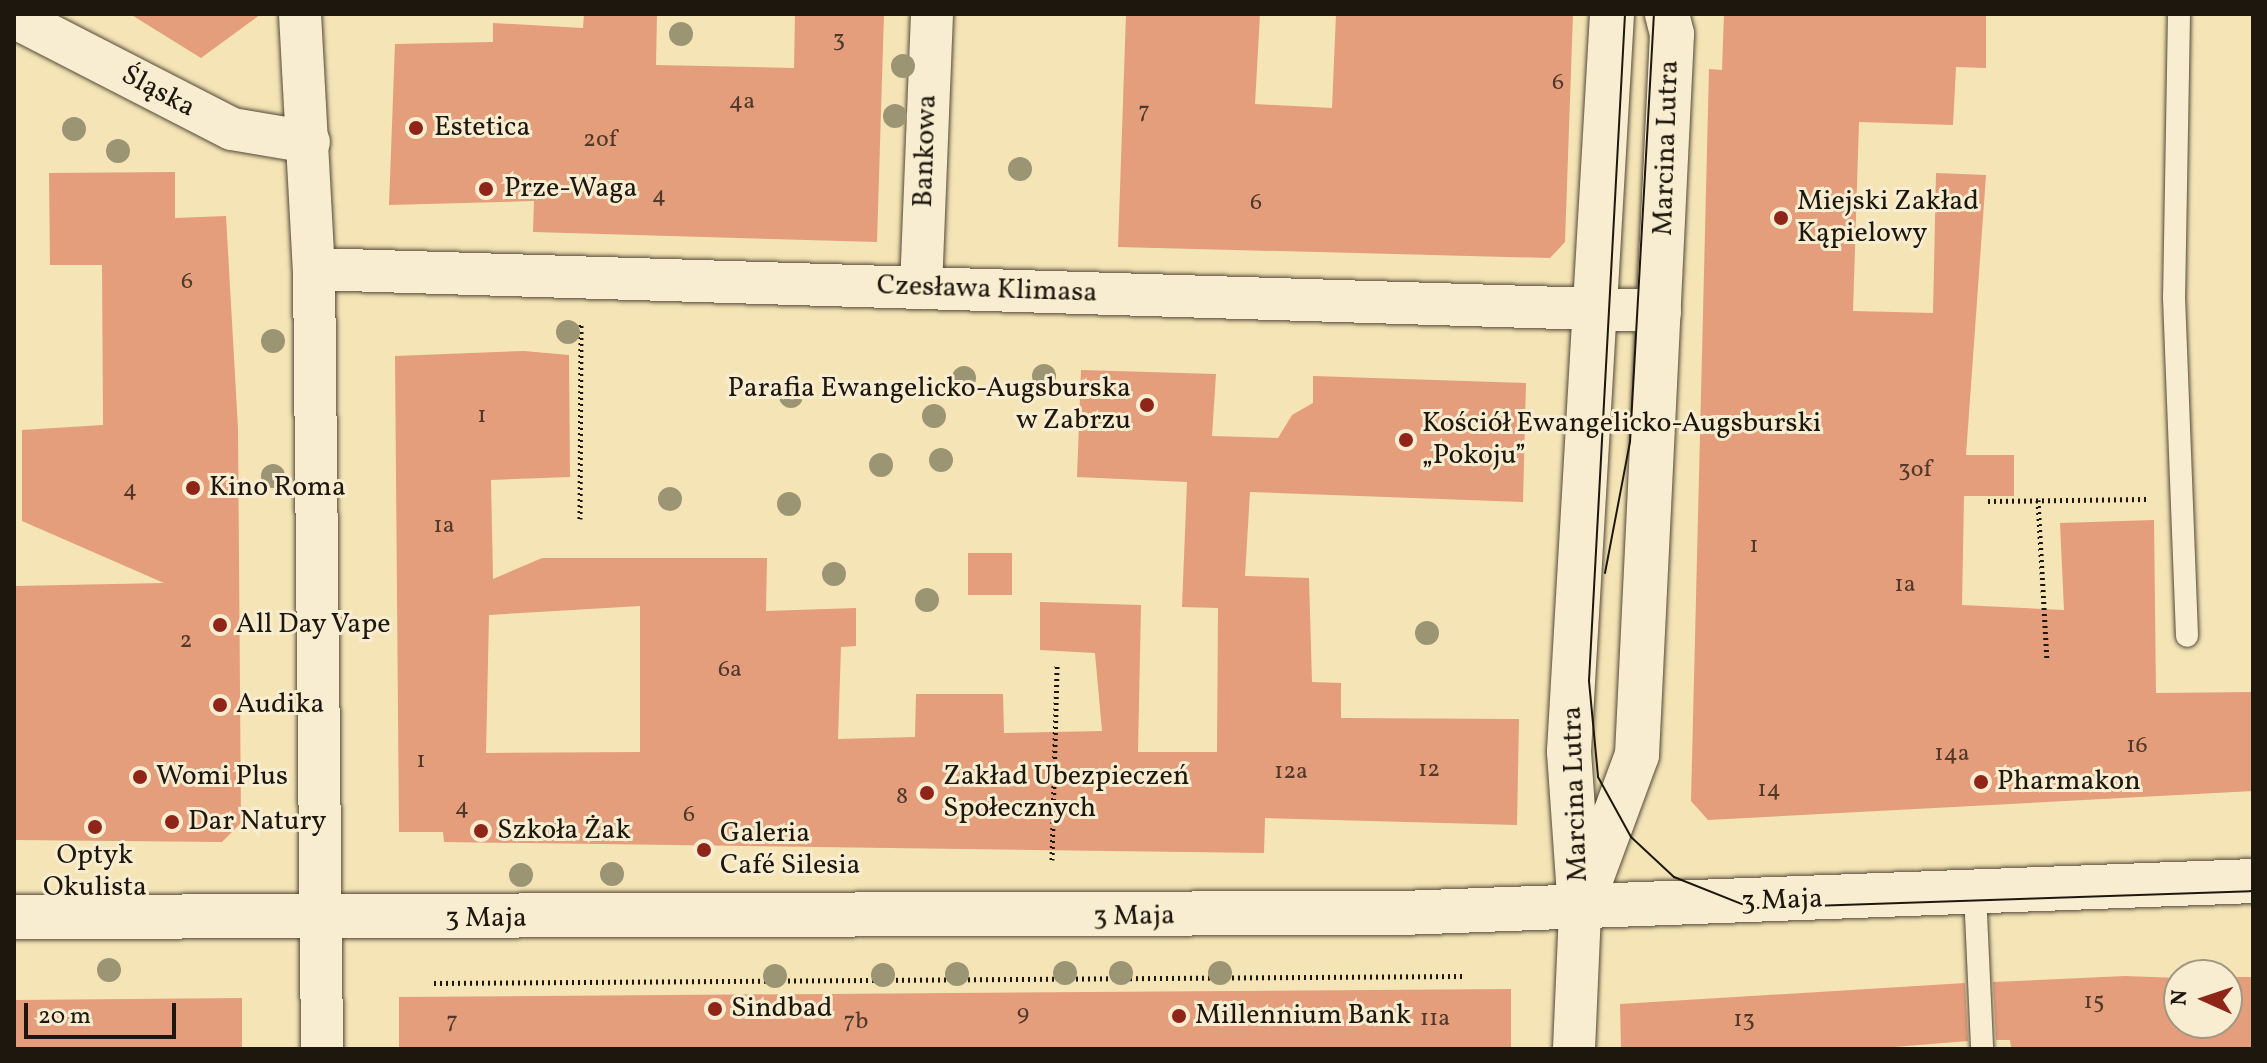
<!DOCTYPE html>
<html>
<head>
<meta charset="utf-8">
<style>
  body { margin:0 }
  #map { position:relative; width:2267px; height:1063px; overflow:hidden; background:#f4e4b6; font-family:Vollkorn,serif }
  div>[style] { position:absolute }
  .building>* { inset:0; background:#e49e7c }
  .path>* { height:5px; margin-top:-2.5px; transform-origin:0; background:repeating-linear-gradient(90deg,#1e170e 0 2px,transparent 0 6px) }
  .roads { filter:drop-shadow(0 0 2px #544a38) drop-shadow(0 0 2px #544a38) }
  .lane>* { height:22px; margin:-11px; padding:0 11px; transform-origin:11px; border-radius:11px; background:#f8edd0 }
  .street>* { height:42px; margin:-21px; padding:0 21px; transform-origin:21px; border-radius:21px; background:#f8edd0 }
  .secondary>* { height:44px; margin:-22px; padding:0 22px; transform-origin:22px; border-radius:22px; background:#f8edd0 }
  .tram>* { height:2px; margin:-1px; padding:0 1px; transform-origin:1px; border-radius:1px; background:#1e170e }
  .trees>* { width:24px; height:24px; margin:-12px; border-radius:50%; background:#9c9573 }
  .dots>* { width:22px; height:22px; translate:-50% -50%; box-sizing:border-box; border:4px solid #f8edd0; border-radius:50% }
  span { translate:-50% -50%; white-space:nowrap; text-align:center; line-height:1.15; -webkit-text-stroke:6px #f8edd0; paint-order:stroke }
  .number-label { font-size:24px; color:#50392a }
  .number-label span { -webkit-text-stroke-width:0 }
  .street-label { font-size:28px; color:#1e170e }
  .poi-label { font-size:28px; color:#1e170e }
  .left { translate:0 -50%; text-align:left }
  .right { translate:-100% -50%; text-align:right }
  .frame { position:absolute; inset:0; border:16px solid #1e170e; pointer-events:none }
  .north { position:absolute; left:2163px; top:959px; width:80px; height:80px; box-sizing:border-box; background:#f8edd0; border:2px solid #a19782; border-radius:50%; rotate:273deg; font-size:22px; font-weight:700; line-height:32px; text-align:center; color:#1e170e }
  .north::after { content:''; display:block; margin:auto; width:28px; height:36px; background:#8f2418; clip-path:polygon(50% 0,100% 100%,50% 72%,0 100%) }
  .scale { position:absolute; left:24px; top:1003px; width:152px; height:36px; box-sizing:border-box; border:4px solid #1e170e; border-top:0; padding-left:10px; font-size:24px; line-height:28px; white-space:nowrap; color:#1e170e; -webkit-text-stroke:6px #f8edd0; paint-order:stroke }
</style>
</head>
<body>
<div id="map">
  <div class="building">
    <div style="clip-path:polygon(130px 14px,261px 14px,201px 58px)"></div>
    <div style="clip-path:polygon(584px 14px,657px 14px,656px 65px,794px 68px,795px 14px,884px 14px,877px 242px,533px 232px,534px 201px,389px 205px,395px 44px,493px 42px,493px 23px,583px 28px)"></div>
    <div style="clip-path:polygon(1126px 14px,1260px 14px,1255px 104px,1332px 108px,1336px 14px,1573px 14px,1565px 242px,1550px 258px,1118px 247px)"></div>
    <div style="clip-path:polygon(1724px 14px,1986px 14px,1986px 68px,1956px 67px,1953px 125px,1859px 122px,1853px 311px,1933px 313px,1936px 173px,1986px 175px,1966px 455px,2014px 455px,2014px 496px,1964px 496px,1962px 605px,2064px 610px,2060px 523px,2154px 520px,2156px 693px,2253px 692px,2253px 791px,1708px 820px,1691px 801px,1709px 69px,1722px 70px)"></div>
    <div style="clip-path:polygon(175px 172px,175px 218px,226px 216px,238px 428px,241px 823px,222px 842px,14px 840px,14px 586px,164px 583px,22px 521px,22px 430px,103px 425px,102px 265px,50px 265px,49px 173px)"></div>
    <div style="clip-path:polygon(evenodd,524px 351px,569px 355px,570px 477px,491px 480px,493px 579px,542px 558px,767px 558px,766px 611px,856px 608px,856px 646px,841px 647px,838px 739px,915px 737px,916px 694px,1003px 694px,1004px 733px,1102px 731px,1095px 653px,1040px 650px,1040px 602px,1141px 605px,1138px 752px,1217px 752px,1218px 608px,1182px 607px,1187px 482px,1077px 477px,1081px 370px,1216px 374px,1212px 436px,1278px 438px,1292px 415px,1313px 403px,1313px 376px,1526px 383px,1523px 502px,1250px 492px,1245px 576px,1309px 578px,1312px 682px,1341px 683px,1341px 718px,1519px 719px,1517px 825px,1265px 818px,1264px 853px,444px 842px,443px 832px,399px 832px,395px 356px,524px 351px,640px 606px,640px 752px,486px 753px,489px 615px,640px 606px)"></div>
    <div style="clip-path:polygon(968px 553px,1012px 553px,1012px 595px,968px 595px)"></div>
    <div style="clip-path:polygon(2125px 976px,2179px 978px,2179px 1023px,2227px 1023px,2227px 977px,2253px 977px,2253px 1049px,2011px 1049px,2010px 1040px,1996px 1040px,1993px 982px)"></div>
    <div style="clip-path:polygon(1965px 983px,1968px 1041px,1870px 1049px,1621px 1049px,1620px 1004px)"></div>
    <div style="clip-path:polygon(1511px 989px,1511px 1049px,399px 1049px,399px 997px)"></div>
    <div style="clip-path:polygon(242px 998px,242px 1049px,14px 1049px,14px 1000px)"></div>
  </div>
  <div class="path">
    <div style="left:2038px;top:500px;width:161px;rotate:86.8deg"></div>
    <div style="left:1988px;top:501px;width:159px;rotate:-0.7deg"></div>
    <div style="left:580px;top:519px;width:195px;rotate:-89.7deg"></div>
    <div style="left:1052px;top:860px;width:195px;rotate:-88.5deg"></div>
    <div style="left:434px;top:983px;width:1031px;rotate:-0.39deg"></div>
  </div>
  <div class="roads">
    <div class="lane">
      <div style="left:2179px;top:14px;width:283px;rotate:91deg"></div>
      <div style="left:2174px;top:297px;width:339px;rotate:87.8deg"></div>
      <div style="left:1975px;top:892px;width:157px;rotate:87.4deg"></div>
    </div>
    <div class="street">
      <div style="left:300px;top:14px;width:255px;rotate:86.9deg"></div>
      <div style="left:314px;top:269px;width:780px;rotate:89.41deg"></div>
      <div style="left:14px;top:17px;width:245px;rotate:27.2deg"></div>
      <div style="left:232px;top:129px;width:78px;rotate:9.6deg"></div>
      <div style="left:314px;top:269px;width:1347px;rotate:1.79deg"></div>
      <div style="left:921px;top:288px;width:274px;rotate:-87.7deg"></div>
      <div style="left:1574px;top:1049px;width:140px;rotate:-87.5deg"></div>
    </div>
    <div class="secondary">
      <div style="left:1579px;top:895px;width:144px;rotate:-94deg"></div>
      <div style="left:1569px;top:751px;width:738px;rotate:-86.66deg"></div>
      <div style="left:1580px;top:909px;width:164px;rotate:-69.7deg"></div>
      <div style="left:1637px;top:755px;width:722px;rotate:-87.22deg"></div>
      <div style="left:1672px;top:34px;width:21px;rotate:-104deg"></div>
      <div style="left:14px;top:917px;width:1388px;rotate:-0.17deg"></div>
      <div style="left:1402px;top:913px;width:852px;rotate:-2.15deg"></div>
    </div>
  </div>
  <div class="tram">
    <div style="left:1625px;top:14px;width:668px;rotate:93.09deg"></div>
    <div style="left:1589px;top:681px;width:96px;rotate:84.6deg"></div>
    <div style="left:1598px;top:777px;width:68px;rotate:61.2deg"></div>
    <div style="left:1631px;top:837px;width:59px;rotate:42.9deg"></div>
    <div style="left:1674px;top:877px;width:84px;rotate:21.7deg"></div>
    <div style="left:1752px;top:908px;width:501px;rotate:-1.94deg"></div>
    <div style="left:1605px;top:573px;width:133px;rotate:-79.2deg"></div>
    <div style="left:1630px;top:442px;width:429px;rotate:-86.8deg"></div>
  </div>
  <div class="trees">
    <div style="left:681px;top:34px"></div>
    <div style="left:903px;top:66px"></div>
    <div style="left:895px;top:116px"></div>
    <div style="left:74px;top:129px"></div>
    <div style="left:118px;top:151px"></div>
    <div style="left:1020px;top:169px"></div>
    <div style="left:568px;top:332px"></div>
    <div style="left:273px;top:341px"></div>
    <div style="left:1044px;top:376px"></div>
    <div style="left:964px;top:378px"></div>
    <div style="left:791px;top:396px"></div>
    <div style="left:934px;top:416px"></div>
    <div style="left:941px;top:460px"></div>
    <div style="left:881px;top:465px"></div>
    <div style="left:273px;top:476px"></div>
    <div style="left:670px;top:499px"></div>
    <div style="left:789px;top:504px"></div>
    <div style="left:834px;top:574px"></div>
    <div style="left:927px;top:600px"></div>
    <div style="left:1427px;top:633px"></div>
    <div style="left:612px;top:874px"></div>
    <div style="left:521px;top:875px"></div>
    <div style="left:109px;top:970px"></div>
    <div style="left:1065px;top:973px"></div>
    <div style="left:1121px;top:973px"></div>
    <div style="left:1220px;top:973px"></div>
    <div style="left:957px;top:974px"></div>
    <div style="left:883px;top:975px"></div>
    <div style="left:775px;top:976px"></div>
  </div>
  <div class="dots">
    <div style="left:416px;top:128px;background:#8f2418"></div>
    <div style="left:486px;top:189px;background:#8f2418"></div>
    <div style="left:1781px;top:218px;background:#8f2418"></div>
    <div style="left:1147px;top:405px;background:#8f2418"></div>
    <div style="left:1406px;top:440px;background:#8f2418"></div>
    <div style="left:193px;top:488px;background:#8f2418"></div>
    <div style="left:220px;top:625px;background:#8f2418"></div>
    <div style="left:220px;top:705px;background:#8f2418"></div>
    <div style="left:140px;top:777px;background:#8f2418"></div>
    <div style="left:1981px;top:782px;background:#8f2418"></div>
    <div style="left:927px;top:793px;background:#8f2418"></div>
    <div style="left:172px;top:822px;background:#8f2418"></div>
    <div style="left:95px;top:827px;background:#8f2418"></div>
    <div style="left:481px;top:831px;background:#8f2418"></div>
    <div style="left:704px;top:850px;background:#8f2418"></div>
    <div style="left:715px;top:1009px;background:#8f2418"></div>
    <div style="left:1179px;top:1016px;background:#8f2418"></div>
  </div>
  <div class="number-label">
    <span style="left:839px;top:41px">3</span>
    <span style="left:1558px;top:84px">6</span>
    <span style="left:742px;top:103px">4a</span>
    <span style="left:1144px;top:113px">7</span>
    <span style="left:600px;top:141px">2of</span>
    <span style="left:659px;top:197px">4</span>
    <span style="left:1256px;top:204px">6</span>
    <span style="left:187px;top:283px">6</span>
    <span style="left:482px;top:417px">1</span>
    <span style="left:1915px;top:471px">3of</span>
    <span style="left:130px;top:491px">4</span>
    <span style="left:444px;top:527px">1a</span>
    <span style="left:1754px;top:547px">1</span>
    <span style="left:1905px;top:586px">1a</span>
    <span style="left:186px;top:642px">2</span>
    <span style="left:730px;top:671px">6a</span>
    <span style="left:2137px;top:747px">16</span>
    <span style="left:1952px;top:755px">14a</span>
    <span style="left:421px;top:762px">1</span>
    <span style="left:1429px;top:771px">12</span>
    <span style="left:1291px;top:773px">12a</span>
    <span style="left:1769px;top:791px">14</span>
    <span style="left:902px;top:798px">8</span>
    <span style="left:462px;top:809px">4</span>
    <span style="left:689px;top:816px">6</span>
    <span style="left:2094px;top:1003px">15</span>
    <span style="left:1023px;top:1015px">9</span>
    <span style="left:1435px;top:1020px">11a</span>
    <span style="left:1744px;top:1021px">13</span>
    <span style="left:452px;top:1023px">7</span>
    <span style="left:856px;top:1023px">7b</span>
  </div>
  <div class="street-label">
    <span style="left:158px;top:92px;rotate:28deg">Śląska</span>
    <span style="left:1667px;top:148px;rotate:-88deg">Marcina Lutra</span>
    <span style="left:926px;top:151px;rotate:-88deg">Bankowa</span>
    <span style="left:987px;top:290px;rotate:2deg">Czesława Klimasa</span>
    <span style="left:1576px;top:794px;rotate:-92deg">Marcina Lutra</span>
    <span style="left:1782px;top:901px;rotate:-2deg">3 Maja</span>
    <span style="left:1134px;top:917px;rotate:-1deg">3 Maja</span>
    <span style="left:486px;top:919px">3 Maja</span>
  </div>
  <div class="poi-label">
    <span class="left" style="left:434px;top:128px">Estetica</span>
    <span class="left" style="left:504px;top:189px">Prze-Waga</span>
    <span class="left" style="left:1797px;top:218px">Miejski Zakład<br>Kąpielowy</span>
    <span class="right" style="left:1131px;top:405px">Parafia Ewangelicko-Augsburska<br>w Zabrzu</span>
    <span class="left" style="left:1422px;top:440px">Kościół Ewangelicko-Augsburski<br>„Pokoju”</span>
    <span class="left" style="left:209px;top:488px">Kino Roma</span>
    <span class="left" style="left:236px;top:625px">All Day Vape</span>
    <span class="left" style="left:236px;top:705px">Audika</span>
    <span class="left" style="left:156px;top:777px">Womi Plus</span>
    <span class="left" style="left:943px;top:793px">Zakład Ubezpieczeń<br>Społecznych</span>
    <span class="left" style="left:1997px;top:782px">Pharmakon</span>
    <span class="left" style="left:188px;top:822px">Dar Natury</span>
    <span class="left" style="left:497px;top:831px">Szkoła Żak</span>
    <span class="left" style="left:720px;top:850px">Galeria<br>Café Silesia</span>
    <span style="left:95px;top:872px">Optyk<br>Okulista</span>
    <span class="left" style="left:731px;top:1009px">Sindbad</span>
    <span class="left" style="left:1195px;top:1016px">Millennium Bank</span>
  </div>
  <div class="frame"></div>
  <div class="north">N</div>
  <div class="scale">20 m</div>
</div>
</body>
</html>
